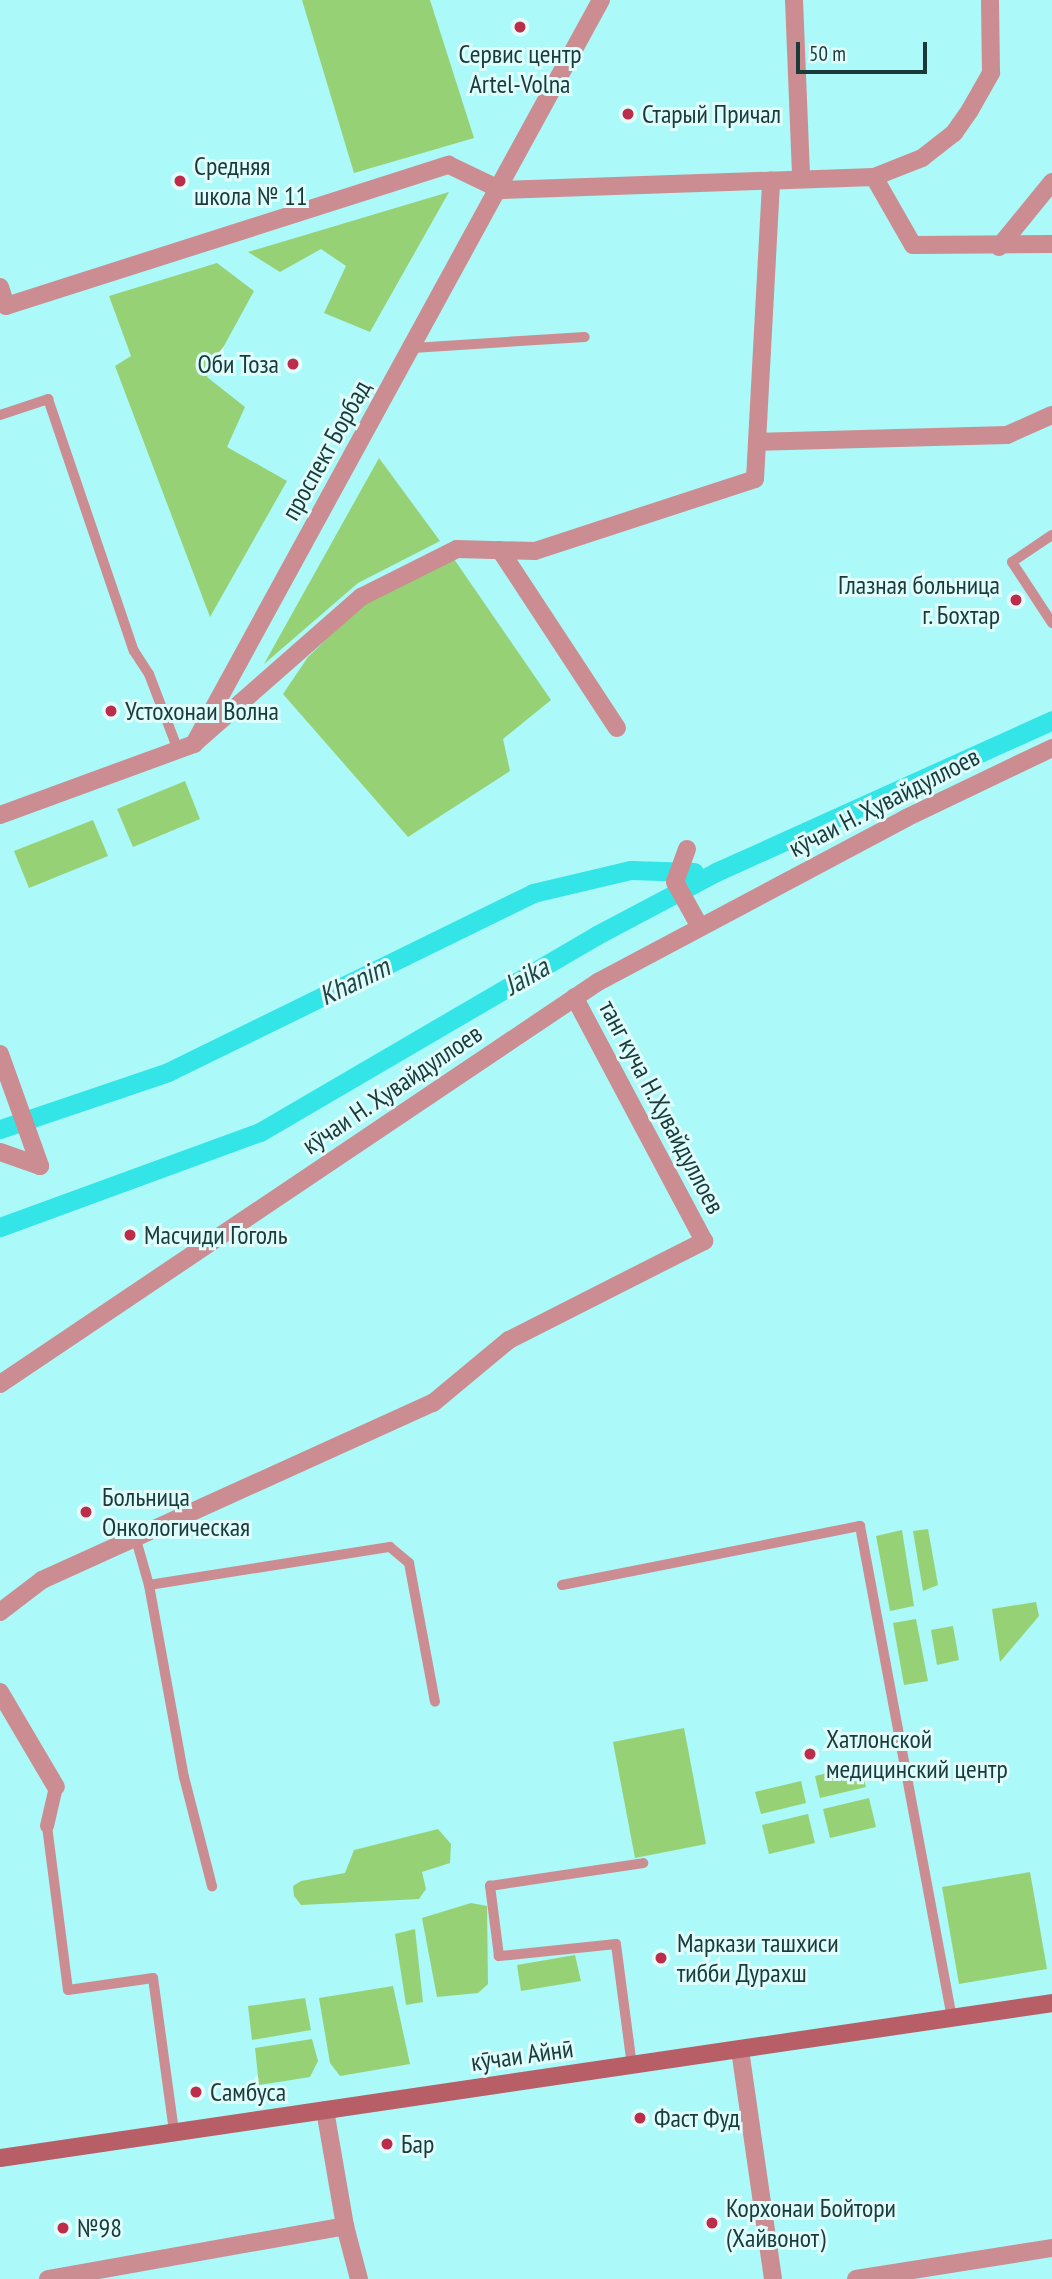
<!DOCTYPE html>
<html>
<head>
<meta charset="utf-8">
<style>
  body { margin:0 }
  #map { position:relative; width:1052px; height:2279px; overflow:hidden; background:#abf9f8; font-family:"PT Sans Narrow",sans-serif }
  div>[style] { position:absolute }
  .green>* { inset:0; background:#96d275 }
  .canal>* { height:19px; margin:-9.5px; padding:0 9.5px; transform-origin:9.5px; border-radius:9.5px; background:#33e5e6 }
  .service>* { height:10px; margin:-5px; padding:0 5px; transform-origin:5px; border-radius:5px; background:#cb8d91 }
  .pedestrian>* { height:14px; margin:-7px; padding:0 7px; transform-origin:7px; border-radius:7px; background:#cb8d91 }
  .minor>* { height:18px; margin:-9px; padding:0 9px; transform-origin:9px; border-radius:9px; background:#cb8d91 }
  .tertiary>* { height:18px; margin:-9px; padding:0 9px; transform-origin:9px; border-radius:9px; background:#cb8d91 }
  .secondary>* { height:18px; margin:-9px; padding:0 9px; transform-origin:9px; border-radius:9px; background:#b75e67 }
  .dots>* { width:19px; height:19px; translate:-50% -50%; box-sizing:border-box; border:4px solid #dffdfc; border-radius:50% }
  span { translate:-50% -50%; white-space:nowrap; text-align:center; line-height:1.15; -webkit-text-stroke:6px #dffdfc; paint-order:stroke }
  .poi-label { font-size:26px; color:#1a3a3a }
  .left { translate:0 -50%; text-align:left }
  .right { translate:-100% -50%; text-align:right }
  .street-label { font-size:26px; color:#1a3a3a }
  .water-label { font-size:28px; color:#244; font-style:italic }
  .scale { position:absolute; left:796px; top:42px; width:131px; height:32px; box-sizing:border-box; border:4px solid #1a3a3a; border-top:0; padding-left:9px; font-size:21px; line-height:24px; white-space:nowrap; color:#1a3a3a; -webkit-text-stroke:5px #dffdfc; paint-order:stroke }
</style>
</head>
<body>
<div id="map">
  <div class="green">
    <div style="clip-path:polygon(302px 0,430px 0,474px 138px,354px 173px)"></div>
    <div style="clip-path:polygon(449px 192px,370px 332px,324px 313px,346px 266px,321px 249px,280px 272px,248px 252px)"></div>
    <div style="clip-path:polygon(217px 263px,254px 291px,207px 377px,245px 407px,227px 447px,287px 481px,210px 617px,115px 366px,131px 356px,109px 296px)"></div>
    <div style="clip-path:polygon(379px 458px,440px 541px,358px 583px,264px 664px)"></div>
    <div style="clip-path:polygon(454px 559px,551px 700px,503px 739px,510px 771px,408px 837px,283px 694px,308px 657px,361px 606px)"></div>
    <div style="clip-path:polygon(185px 781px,200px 819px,133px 847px,117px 809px)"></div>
    <div style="clip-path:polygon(93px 820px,108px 856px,29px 888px,14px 851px)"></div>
    <div style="clip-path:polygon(928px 1529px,938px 1585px,923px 1591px,913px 1531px)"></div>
    <div style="clip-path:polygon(902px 1530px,914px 1606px,890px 1611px,876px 1536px)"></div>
    <div style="clip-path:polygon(1036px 1602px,1039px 1616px,1000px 1662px,992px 1609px)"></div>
    <div style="clip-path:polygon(916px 1619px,928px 1681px,904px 1685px,893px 1623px)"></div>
    <div style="clip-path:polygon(953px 1626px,959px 1660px,937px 1665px,931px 1630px)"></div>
    <div style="clip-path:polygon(684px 1728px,706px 1844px,635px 1858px,613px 1742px)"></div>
    <div style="clip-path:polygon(860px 1765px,866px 1787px,820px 1798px,815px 1776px)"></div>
    <div style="clip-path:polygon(801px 1781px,806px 1803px,761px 1814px,755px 1792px)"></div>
    <div style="clip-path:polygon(869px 1798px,876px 1827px,830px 1838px,823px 1809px)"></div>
    <div style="clip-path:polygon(808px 1814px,815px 1843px,769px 1854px,762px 1825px)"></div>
    <div style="clip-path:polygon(438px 1829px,451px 1844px,450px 1863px,422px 1872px,426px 1889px,419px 1899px,301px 1905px,294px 1896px,293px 1886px,301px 1881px,345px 1873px,354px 1850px)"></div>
    <div style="clip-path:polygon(1030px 1872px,1047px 1969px,959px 1984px,942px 1887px)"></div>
    <div style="clip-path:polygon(471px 1903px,487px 1906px,488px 1984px,478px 1993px,437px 1997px,422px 1918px)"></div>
    <div style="clip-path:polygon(415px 1929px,423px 2002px,406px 2005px,395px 1934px)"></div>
    <div style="clip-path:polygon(575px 1955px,581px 1981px,521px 1991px,517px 1965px)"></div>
    <div style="clip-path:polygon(393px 1986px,410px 2064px,340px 2076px,330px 2063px,319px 1998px)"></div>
    <div style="clip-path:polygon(305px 1998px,311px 2030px,252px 2040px,248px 2006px)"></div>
    <div style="clip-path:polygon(312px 2039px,318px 2061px,310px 2077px,259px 2085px,255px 2048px)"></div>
  </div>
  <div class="canal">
    <div style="left:0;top:1129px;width:177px;rotate:-18.7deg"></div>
    <div style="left:168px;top:1072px;width:407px;rotate:-26.1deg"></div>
    <div style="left:533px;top:893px;width:100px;rotate:-13.3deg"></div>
    <div style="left:630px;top:870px;width:64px;rotate:1.8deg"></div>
    <div style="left:0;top:1227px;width:277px;rotate:-20.1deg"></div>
    <div style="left:260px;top:1132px;width:390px;rotate:-30.3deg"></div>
    <div style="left:597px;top:935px;width:135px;rotate:-27.9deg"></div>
    <div style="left:716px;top:872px;width:369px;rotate:-24.3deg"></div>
  </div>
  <div class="service">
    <div style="left:413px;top:348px;width:172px;rotate:-3.7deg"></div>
    <div style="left:0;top:415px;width:51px;rotate:-18.4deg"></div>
    <div style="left:48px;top:399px;width:266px;rotate:71.2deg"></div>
    <div style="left:134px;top:651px;width:27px;rotate:57deg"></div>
    <div style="left:149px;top:674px;width:81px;rotate:69.1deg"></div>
    <div style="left:1052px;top:535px;width:48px;rotate:146deg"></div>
    <div style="left:1012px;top:562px;width:73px;rotate:56.7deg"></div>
    <div style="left:135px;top:1536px;width:51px;rotate:74.1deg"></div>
    <div style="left:149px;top:1585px;width:195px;rotate:79.7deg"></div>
    <div style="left:184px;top:1777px;width:113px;rotate:75.6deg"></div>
    <div style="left:149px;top:1585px;width:244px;rotate:-9deg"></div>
    <div style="left:390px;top:1547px;width:25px;rotate:40deg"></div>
    <div style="left:409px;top:1563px;width:141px;rotate:79.4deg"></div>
    <div style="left:562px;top:1585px;width:304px;rotate:-11.2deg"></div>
    <div style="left:860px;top:1526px;width:501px;rotate:79.41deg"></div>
    <div style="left:47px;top:1826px;width:165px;rotate:82.7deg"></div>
    <div style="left:68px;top:1990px;width:86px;rotate:-8deg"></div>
    <div style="left:153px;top:1978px;width:154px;rotate:82.2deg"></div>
    <div style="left:632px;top:2066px;width:123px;rotate:-97.5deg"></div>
    <div style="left:616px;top:1944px;width:118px;rotate:174.1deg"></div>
    <div style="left:499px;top:1956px;width:71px;rotate:-97.3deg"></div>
    <div style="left:490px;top:1886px;width:155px;rotate:-8.5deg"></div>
  </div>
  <div class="pedestrian">
    <div style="left:47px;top:1826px;width:40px;rotate:-77deg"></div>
  </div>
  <div class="minor">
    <div style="left:794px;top:0;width:177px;rotate:87.7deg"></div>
    <div style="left:874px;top:177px;width:78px;rotate:60.2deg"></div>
    <div style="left:913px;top:245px;width:139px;rotate:-0.4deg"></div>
    <div style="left:999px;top:247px;width:84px;rotate:-50.8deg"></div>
    <div style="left:0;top:287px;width:20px;rotate:72deg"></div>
    <div style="left:6px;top:306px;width:465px;rotate:-17.7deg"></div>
    <div style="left:449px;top:165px;width:58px;rotate:25.7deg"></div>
    <div style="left:501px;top:190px;width:373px;rotate:-2deg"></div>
    <div style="left:874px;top:177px;width:52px;rotate:-21.6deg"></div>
    <div style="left:922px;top:158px;width:41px;rotate:-38deg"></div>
    <div style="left:954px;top:133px;width:28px;rotate:-55deg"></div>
    <div style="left:970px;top:110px;width:43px;rotate:-60.4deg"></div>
    <div style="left:991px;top:73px;width:73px;rotate:-90.8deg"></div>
    <div style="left:757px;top:442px;width:250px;rotate:-1.6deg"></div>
    <div style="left:1007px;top:435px;width:49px;rotate:-24deg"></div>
    <div style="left:500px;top:550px;width:213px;rotate:56.7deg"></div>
    <div style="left:196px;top:742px;width:220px;rotate:-41.3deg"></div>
    <div style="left:361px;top:597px;width:107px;rotate:-26.6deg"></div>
    <div style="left:457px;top:549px;width:78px;rotate:1.5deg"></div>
    <div style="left:535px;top:551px;width:231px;rotate:-18.1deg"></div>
    <div style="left:755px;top:479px;width:299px;rotate:-86.9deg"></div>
    <div style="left:687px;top:849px;width:35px;rotate:110deg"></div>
    <div style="left:675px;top:882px;width:51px;rotate:60.9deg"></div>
    <div style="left:0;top:1054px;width:119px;rotate:70.3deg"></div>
    <div style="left:40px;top:1166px;width:42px;rotate:-160.7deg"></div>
    <div style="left:0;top:1384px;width:721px;rotate:-33.91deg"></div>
    <div style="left:598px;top:982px;width:349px;rotate:-28deg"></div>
    <div style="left:906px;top:818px;width:162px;rotate:-25.6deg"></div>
    <div style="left:0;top:1612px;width:53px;rotate:-37.3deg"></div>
    <div style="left:42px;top:1580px;width:429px;rotate:-24.4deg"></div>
    <div style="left:433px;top:1403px;width:99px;rotate:-39.7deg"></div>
    <div style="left:509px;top:1340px;width:219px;rotate:-26.9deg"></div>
    <div style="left:704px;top:1241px;width:276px;rotate:-118deg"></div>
    <div style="left:0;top:1692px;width:110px;rotate:59.5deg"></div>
    <div style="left:325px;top:2110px;width:118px;rotate:80.2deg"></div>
    <div style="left:345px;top:2226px;width:55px;rotate:75.2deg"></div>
    <div style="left:48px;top:2279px;width:302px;rotate:-10.1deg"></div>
    <div style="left:856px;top:2279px;width:198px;rotate:-9deg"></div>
  </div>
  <div class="tertiary">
    <div style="left:0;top:815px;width:207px;rotate:-20.1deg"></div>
    <div style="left:194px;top:744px;width:848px;rotate:-61.32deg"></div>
    <div style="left:740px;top:2050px;width:231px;rotate:81.8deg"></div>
  </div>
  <div class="secondary">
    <div style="left:0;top:2158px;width:1063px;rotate:-8.38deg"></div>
  </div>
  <div class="dots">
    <div style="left:520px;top:27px;background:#bd2c49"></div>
    <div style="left:628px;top:114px;background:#bd2c49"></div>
    <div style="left:180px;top:181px;background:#bd2c49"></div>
    <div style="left:293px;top:364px;background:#bd2c49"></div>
    <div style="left:1016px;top:600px;background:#bd2c49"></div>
    <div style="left:111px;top:711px;background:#bd2c49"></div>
    <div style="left:130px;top:1235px;background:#bd2c49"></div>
    <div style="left:86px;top:1512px;background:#bd2c49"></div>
    <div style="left:810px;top:1754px;background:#bd2c49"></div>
    <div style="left:661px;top:1958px;background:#bd2c49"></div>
    <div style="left:196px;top:2092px;background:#bd2c49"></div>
    <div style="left:640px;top:2118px;background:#bd2c49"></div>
    <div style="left:387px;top:2144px;background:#bd2c49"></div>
    <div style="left:712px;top:2223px;background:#bd2c49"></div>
    <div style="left:63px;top:2228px;background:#bd2c49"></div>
  </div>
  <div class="poi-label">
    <span style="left:520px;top:69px">Сервис центр<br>Artel-Volna</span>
    <span class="left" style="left:642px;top:114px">Старый Причал</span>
    <span class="left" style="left:194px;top:181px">Средняя<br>школа № 11</span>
    <span class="right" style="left:279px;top:364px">Оби Тоза</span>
    <span class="right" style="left:1000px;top:600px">Глазная больница<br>г. Бохтар</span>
    <span class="left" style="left:125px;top:711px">Устохонаи Волна</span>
    <span class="left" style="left:144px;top:1235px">Масчиди Гоголь</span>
    <span class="left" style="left:102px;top:1512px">Больница<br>Онкологическая</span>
    <span class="left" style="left:826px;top:1754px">Хатлонской<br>медицинский центр</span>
    <span class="left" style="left:677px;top:1958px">Маркази ташхиси<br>тибби Дурахш</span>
    <span class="left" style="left:210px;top:2092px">Самбуса</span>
    <span class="left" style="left:654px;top:2118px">Фаст Фуд</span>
    <span class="left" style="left:401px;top:2144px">Бар</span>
    <span class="left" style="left:726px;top:2223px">Корхонаи Бойтори<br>(Хайвонот)</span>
    <span class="left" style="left:77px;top:2228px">№98</span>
  </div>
  <div class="street-label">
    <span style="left:326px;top:450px;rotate:-61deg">проспект Борбад</span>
    <span style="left:884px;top:802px;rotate:-27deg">кӯчаи Н. Ҳувайдуллоев</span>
    <span style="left:392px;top:1089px;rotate:-34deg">кӯчаи Н. Ҳувайдуллоев</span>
    <span style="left:662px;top:1107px;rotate:62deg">танг куча Н.Ҳувайдуллоев</span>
    <span style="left:522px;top:2055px;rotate:-8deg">кӯчаи Айнӣ</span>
  </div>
  <div class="water-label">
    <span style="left:526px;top:976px;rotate:-30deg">Jaika</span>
    <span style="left:354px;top:981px;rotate:-26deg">Khanim</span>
  </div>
  <div class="scale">50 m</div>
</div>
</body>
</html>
